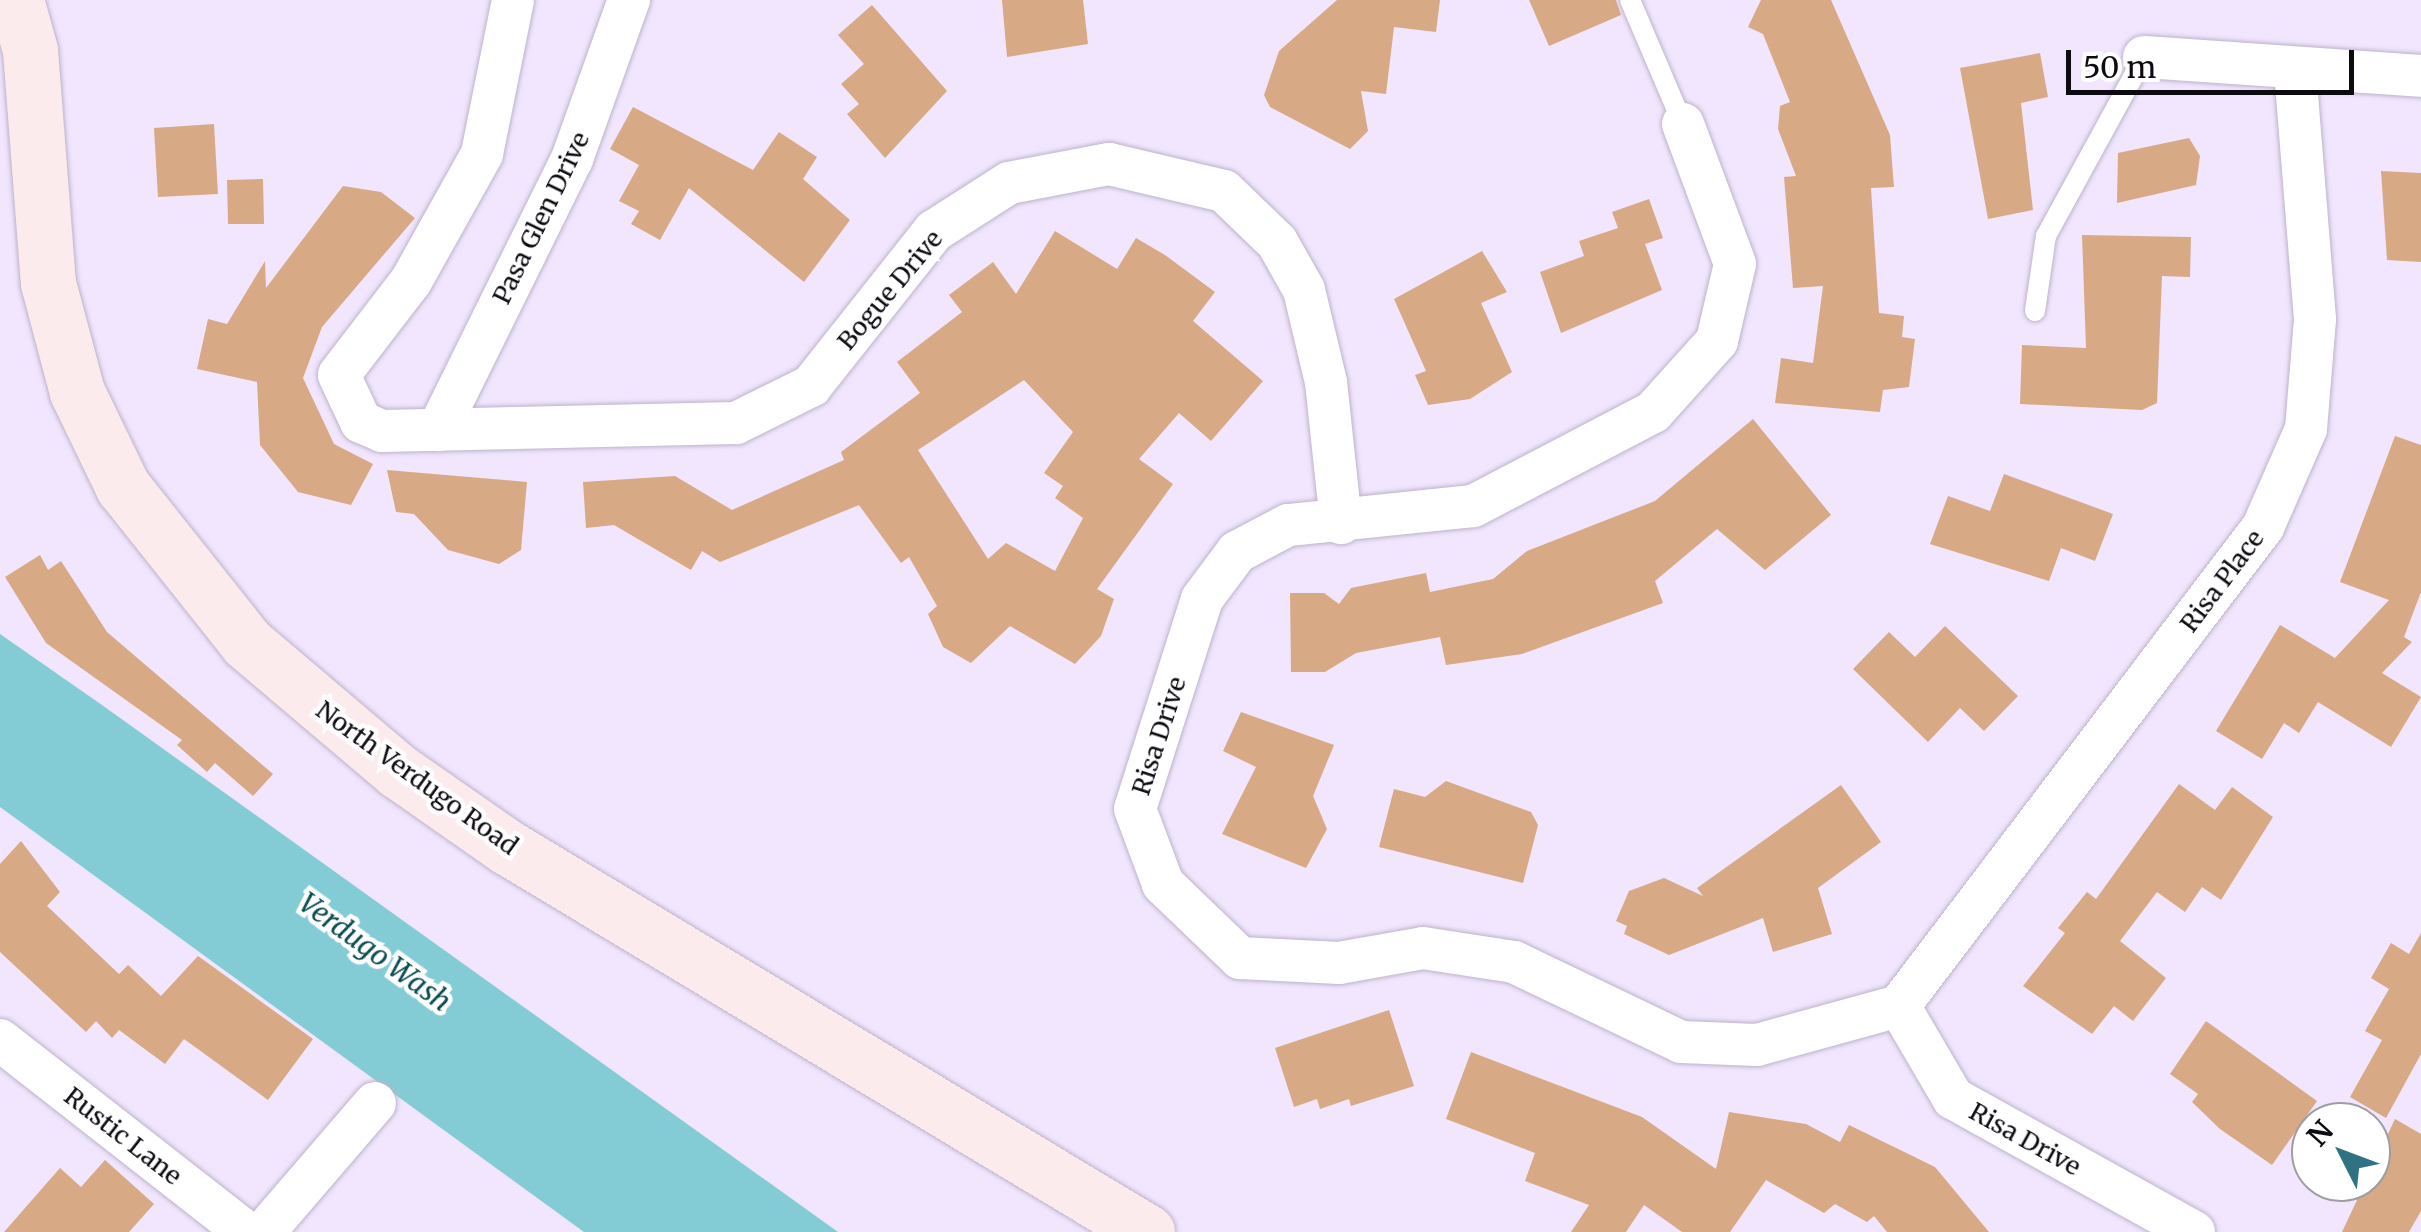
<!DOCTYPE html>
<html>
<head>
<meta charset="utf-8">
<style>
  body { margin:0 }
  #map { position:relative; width:2421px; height:1232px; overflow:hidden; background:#f1e6fe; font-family:Merriweather,serif }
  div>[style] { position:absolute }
  .water>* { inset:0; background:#84ccd5 }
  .building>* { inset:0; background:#d7a985 }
  .roads { filter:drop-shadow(0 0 2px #beb3ca) drop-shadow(0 0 2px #beb3ca) }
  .service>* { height:20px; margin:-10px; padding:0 10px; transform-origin:10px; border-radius:10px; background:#fff }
  .minor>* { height:42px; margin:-21px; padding:0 21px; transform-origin:21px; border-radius:21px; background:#fff }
  .secondary>* { height:55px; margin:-27.5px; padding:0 27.5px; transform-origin:27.5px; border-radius:27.5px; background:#fbebed }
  span { translate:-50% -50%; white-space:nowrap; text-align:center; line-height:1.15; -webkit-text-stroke:9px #fff; paint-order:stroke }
  .street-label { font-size:25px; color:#0e0a11 }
  .water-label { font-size:28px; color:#0b4d54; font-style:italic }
  .north { position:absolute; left:2291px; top:1102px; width:100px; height:100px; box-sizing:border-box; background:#fff; border:2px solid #9f9da0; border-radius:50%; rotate:312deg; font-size:28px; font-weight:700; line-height:40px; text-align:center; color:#0e0a11 }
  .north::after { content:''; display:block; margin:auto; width:35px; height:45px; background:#2f7283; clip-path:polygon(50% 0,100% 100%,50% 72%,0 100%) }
  .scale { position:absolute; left:2066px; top:50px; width:288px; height:45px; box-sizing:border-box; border:5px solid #0e0a11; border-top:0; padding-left:12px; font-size:30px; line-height:35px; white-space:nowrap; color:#0e0a11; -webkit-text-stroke:8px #fff; paint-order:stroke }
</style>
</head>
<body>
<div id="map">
  <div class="water">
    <div style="clip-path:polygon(0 634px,102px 705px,838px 1232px,584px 1232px,0 807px)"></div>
  </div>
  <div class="building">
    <div style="clip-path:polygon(1002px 0,1083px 0,1088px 44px,1007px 57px)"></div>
    <div style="clip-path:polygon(1337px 0,1440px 0,1436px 32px,1394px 27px,1386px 94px,1361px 91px,1368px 131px,1350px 149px,1270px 107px,1264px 95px,1279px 51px)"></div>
    <div style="clip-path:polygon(1529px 0,1616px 0,1621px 15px,1549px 46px)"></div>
    <div style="clip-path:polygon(1761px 0,1831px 0,1890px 135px,1894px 187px,1871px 188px,1879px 313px,1904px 316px,1902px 337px,1915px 339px,1909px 387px,1883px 390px,1880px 412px,1775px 403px,1781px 358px,1813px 363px,1823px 286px,1793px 288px,1784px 177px,1796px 176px,1778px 129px,1780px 106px,1790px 102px,1763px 34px,1748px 27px)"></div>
    <div style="clip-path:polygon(872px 5px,947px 91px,885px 158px,847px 114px,859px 104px,841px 84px,864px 64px,838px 35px)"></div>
    <div style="clip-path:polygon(2040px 53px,2048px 97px,2021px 103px,2033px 210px,1988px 219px,1960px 68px)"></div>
    <div style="clip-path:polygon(633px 107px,753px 170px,779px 132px,817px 157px,803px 179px,850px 220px,804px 282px,689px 188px,660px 240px,631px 224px,639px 211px,619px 201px,639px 165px,610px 149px)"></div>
    <div style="clip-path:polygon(214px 124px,218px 194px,158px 197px,154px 128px)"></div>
    <div style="clip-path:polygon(2189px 138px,2200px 156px,2196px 185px,2117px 203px,2118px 153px)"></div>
    <div style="clip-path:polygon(2381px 171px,2421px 173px,2421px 262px,2387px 260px)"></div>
    <div style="clip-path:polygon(263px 179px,264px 224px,228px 224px,227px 180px)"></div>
    <div style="clip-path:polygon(343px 186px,381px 192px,415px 218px,322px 327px,303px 378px,334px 444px,373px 464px,351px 505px,298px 492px,260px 445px,257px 382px,197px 369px,208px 319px,227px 324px,265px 261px,266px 288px)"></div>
    <div style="clip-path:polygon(1649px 199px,1663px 238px,1645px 244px,1662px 290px,1561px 333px,1540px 272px,1584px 256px,1579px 241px,1618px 228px,1612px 212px)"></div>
    <div style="clip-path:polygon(evenodd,1055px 231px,1117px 269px,1136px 238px,1165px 255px,1215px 292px,1193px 321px,1263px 381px,1211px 441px,1179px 413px,1139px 459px,1173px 484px,1097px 589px,1114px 599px,1101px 636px,1075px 664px,1010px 626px,971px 663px,943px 647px,928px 614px,937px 606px,909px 557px,901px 563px,859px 505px,720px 562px,702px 551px,691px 570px,614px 525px,586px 528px,583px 482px,675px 476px,732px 510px,844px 460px,841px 452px,920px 393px,897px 362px,962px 312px,949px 295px,993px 262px,1016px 294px,1055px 231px,1024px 380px,1073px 432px,1044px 473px,1063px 486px,1055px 498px,1083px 518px,1055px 571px,1006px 543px,988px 559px,918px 450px,1024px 380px)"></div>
    <div style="clip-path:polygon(2082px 235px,2191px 237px,2190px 277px,2162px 276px,2157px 403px,2142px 410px,2020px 404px,2022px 345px,2086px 348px)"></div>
    <div style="clip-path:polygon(1482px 251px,1507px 292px,1481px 303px,1512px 372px,1470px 399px,1428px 405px,1415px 375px,1426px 371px,1394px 299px)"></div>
    <div style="clip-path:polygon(1753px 419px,1831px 515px,1765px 570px,1717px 529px,1655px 581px,1663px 603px,1522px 654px,1446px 665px,1440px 637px,1356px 653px,1325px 672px,1291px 672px,1290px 593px,1324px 593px,1339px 604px,1351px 588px,1426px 573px,1430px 592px,1493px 579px,1527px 551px,1655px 501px)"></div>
    <div style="clip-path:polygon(2395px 436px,2421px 445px,2421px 592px,2404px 637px,2412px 642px,2382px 673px,2421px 697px,2391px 747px,2318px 702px,2299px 733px,2284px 723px,2262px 759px,2216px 731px,2280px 625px,2335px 658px,2389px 600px,2340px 582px)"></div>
    <div style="clip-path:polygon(387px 470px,527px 482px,521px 550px,499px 564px,448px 550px,414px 514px,396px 512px)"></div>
    <div style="clip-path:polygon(2004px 474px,2113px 514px,2095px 561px,2061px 548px,2049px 581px,1930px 544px,1948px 496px,1990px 511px)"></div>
    <div style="clip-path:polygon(40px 555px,48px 570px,61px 561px,107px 632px,273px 774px,253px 796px,215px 763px,207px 772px,177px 745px,182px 740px,46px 643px,5px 577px)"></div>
    <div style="clip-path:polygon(1945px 626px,2018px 696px,1984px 731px,1960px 708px,1928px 742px,1853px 669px,1889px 632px,1915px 657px)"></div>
    <div style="clip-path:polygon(1241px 712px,1334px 745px,1313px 796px,1327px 829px,1306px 868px,1222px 834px,1256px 767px,1223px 751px)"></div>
    <div style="clip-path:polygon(1446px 781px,1531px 812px,1538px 825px,1523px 883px,1379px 847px,1394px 789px,1425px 797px)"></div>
    <div style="clip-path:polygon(2179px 784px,2215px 810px,2232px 787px,2273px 817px,2221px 900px,2202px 887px,2185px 912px,2157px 892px,2120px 941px,2166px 978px,2133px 1021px,2114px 1006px,2092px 1034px,2023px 986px,2065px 933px,2058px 928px,2087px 892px,2096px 899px)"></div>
    <div style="clip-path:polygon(1841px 785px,1881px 842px,1818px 888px,1832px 934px,1773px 952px,1763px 918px,1669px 955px,1624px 934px,1627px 926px,1616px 921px,1629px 891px,1664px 878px,1703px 896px,1697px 888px)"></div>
    <div style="clip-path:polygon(21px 841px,60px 892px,47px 906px,119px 974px,128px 965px,161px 996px,198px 956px,313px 1039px,268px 1100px,184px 1039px,165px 1064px,119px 1030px,112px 1038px,96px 1021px,86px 1032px,0 952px,0 864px)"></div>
    <div style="clip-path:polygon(2421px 933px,2421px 1054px,2386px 1118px,2350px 1097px,2382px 1040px,2365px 1031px,2389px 989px,2371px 978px,2391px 943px,2409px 954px)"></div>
    <div style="clip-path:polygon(1389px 1010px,1414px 1086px,1351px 1106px,1349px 1099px,1320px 1109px,1317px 1099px,1294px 1107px,1275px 1048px)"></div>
    <div style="clip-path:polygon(2206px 1021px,2317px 1101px,2272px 1165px,2220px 1129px,2192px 1102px,2198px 1094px,2170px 1074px)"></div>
    <div style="clip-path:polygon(1471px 1052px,1642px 1117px,1716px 1169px,1729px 1112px,1806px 1124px,1840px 1142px,1849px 1125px,1935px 1167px,1989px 1232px,1887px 1232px,1874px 1216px,1867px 1222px,1835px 1204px,1824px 1213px,1766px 1180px,1730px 1232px,1682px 1232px,1644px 1205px,1626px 1232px,1571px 1232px,1589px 1205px,1525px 1181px,1535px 1153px,1446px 1119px)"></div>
    <div style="clip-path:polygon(2395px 1119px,2421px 1134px,2421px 1211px,2409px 1232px,2342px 1232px)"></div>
    <div style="clip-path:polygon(105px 1160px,154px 1204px,129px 1232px,4px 1232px,60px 1168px,81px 1187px)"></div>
  </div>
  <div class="roads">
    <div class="service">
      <div style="left:1630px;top:0;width:135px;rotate:66.9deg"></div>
      <div style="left:2035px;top:311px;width:76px;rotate:-81.7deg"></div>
      <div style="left:2046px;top:236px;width:204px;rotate:-61.3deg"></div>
    </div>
    <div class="minor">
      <div style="left:513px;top:0;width:157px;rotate:101.4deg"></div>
      <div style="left:482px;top:154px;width:145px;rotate:119.2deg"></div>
      <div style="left:411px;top:281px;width:118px;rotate:127.5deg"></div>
      <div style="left:339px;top:375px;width:52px;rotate:64.9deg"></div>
      <div style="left:361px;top:422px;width:23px;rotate:23deg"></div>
      <div style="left:382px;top:431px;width:354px;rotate:-1.3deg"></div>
      <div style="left:736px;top:423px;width:84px;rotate:-26.3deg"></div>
      <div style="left:811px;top:386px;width:198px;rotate:-51.6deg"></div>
      <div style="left:934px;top:231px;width:89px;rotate:-32.6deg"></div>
      <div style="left:1009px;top:183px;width:102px;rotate:-10.8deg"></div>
      <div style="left:1109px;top:164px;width:118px;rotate:13.2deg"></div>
      <div style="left:1224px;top:191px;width:74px;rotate:43.9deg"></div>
      <div style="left:1277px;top:242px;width:55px;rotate:60.6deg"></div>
      <div style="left:1304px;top:290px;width:95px;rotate:76.6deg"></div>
      <div style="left:1326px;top:382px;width:142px;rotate:83.9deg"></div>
      <div style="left:2144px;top:57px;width:278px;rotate:3.9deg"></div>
      <div style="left:1683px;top:124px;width:149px;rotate:69.6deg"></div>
      <div style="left:1735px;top:264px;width:79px;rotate:103.2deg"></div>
      <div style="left:1717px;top:341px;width:96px;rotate:132deg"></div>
      <div style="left:1653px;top:412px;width:203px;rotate:152.4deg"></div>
      <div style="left:1473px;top:506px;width:186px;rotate:174.1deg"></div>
      <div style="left:1288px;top:525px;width:58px;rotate:152.1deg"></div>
      <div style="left:1237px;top:552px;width:59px;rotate:126.7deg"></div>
      <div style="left:1202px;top:599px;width:220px;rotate:107.7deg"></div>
      <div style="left:1135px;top:809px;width:80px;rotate:69.5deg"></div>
      <div style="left:1163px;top:884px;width:107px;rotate:43.9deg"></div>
      <div style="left:1240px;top:958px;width:99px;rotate:2.9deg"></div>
      <div style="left:1339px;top:963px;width:85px;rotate:-10.1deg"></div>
      <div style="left:1423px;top:948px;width:92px;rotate:8.7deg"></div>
      <div style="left:1514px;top:962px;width:185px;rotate:25.6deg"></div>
      <div style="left:1681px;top:1042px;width:76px;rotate:2.3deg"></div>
      <div style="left:1757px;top:1045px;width:147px;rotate:-15.4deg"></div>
      <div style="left:438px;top:430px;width:302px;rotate:-63.7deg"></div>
      <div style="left:572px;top:159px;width:169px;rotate:-70.3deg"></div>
      <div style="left:1899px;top:1006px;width:602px;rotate:-52.77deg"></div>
      <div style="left:2263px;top:527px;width:107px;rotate:-66.3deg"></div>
      <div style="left:2306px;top:429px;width:110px;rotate:-85.3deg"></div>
      <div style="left:2315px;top:319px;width:249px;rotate:-94.6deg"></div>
      <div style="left:1899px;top:1006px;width:107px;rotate:59.6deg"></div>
      <div style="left:1953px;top:1098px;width:276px;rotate:29.1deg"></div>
      <div style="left:0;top:1040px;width:312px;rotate:38deg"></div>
      <div style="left:264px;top:1232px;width:170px;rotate:-49.3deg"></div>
    </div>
    <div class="secondary">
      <div style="left:16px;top:0;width:52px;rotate:74.4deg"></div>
      <div style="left:30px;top:50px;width:234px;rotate:85.6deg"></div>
      <div style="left:48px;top:283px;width:113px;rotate:75.1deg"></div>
      <div style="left:77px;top:392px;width:106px;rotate:64.2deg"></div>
      <div style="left:123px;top:487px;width:199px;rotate:51.5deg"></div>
      <div style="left:247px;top:643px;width:198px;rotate:40.3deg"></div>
      <div style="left:398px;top:771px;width:133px;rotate:34.9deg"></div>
      <div style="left:507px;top:847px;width:747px;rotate:31.03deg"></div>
    </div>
  </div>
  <div class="street-label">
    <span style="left:541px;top:218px;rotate:-64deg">Pasa Glen Drive</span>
    <span style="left:890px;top:290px;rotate:-50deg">Bogue Drive</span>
    <span style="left:2222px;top:581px;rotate:-53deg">Risa Place</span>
    <span style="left:1159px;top:736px;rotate:-72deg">Risa Drive</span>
    <span style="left:417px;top:778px;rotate:36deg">North Verdugo Road</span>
    <span style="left:123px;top:1136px;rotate:38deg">Rustic Lane</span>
    <span style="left:2025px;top:1139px;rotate:29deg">Risa Drive</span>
  </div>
  <div class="water-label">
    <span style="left:375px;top:952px;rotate:36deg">Verdugo Wash</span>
  </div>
  <div class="north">N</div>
  <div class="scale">50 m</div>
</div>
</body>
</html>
